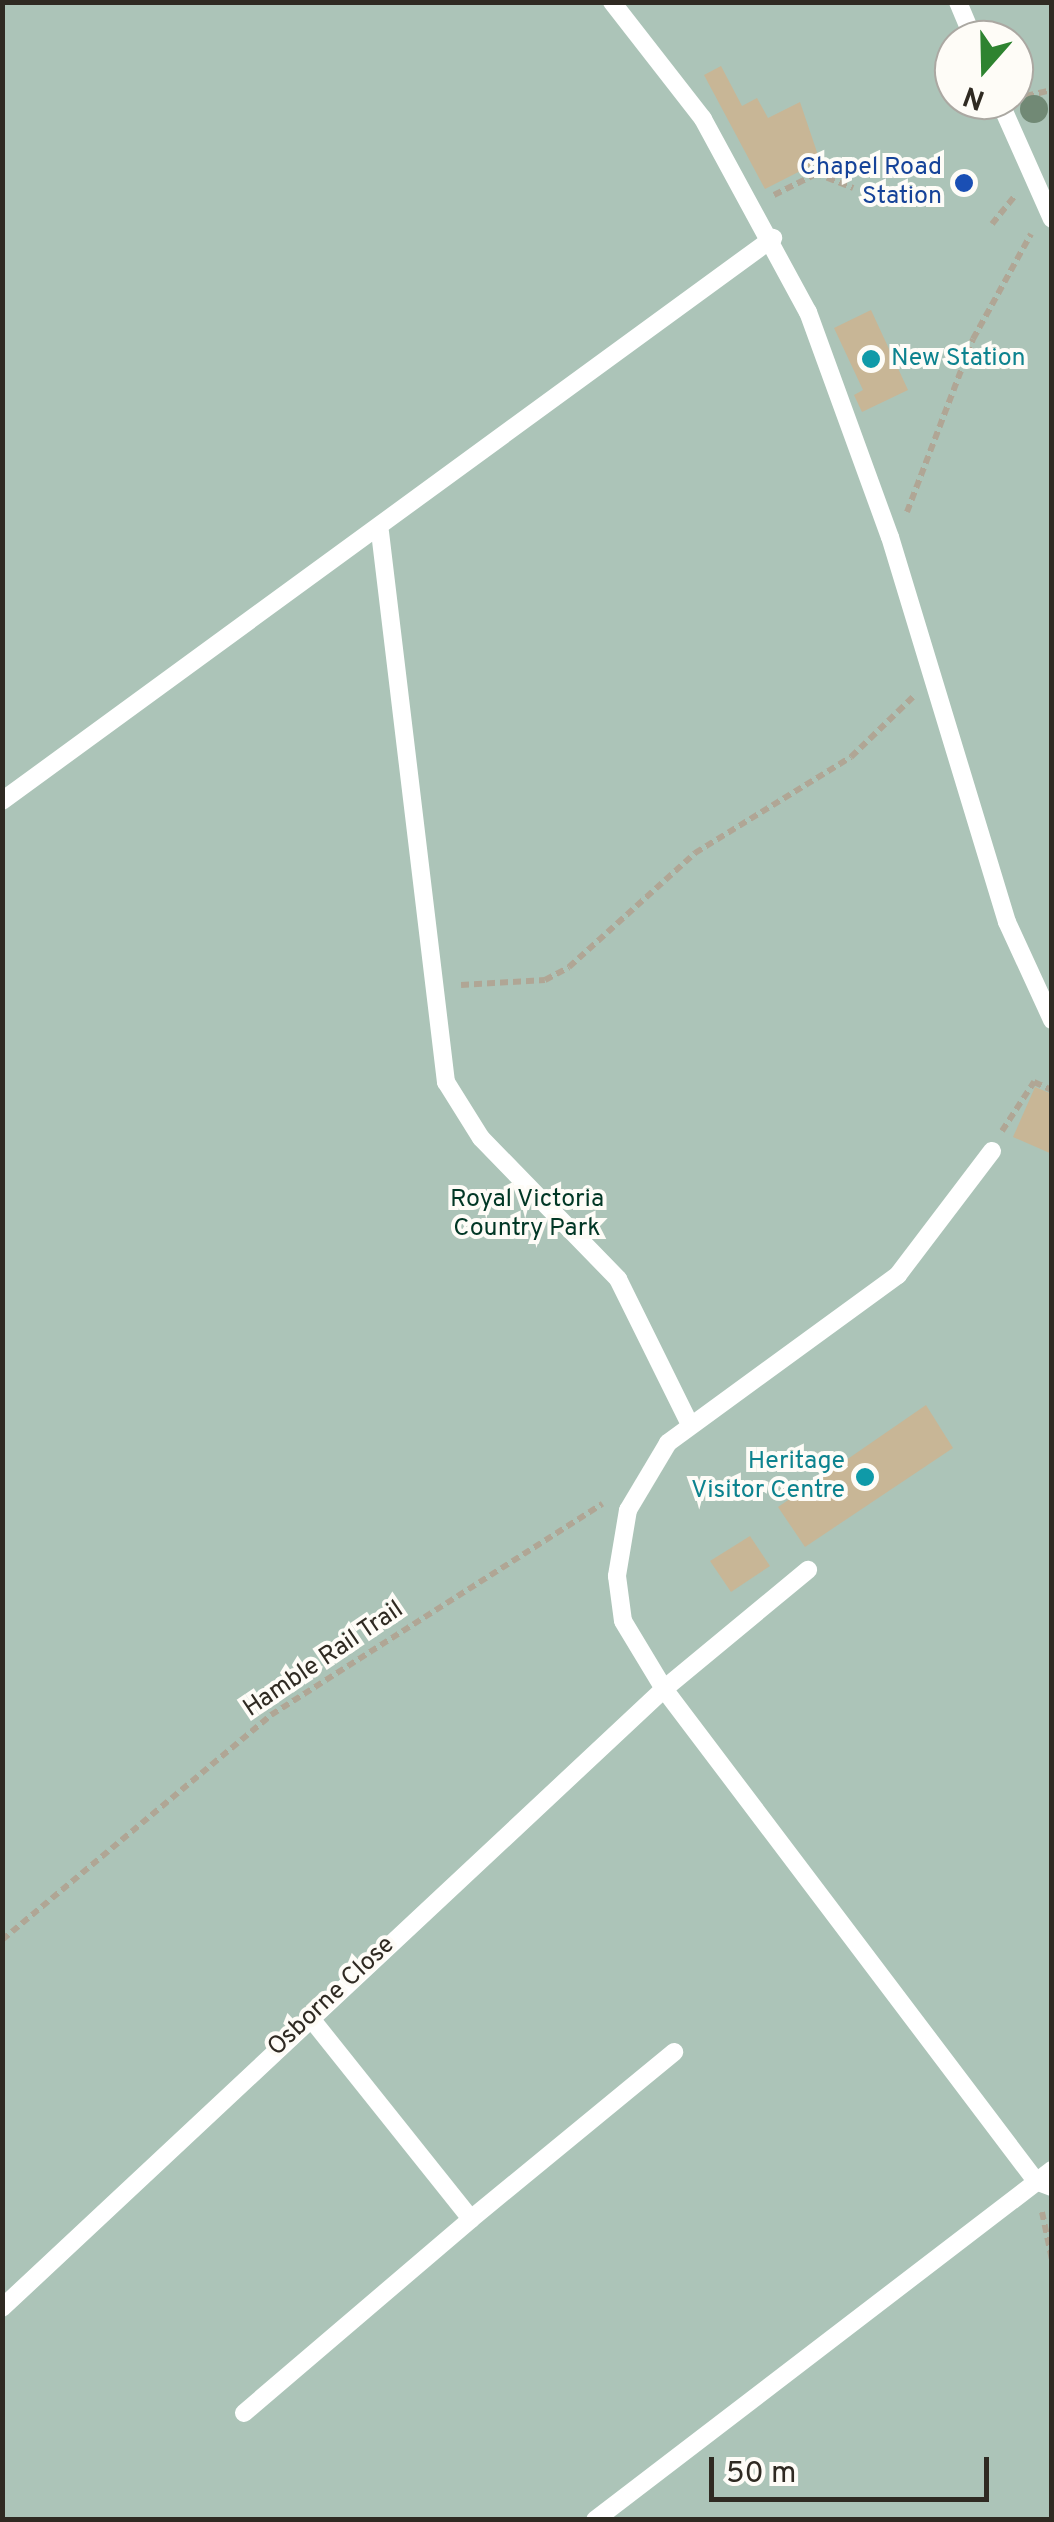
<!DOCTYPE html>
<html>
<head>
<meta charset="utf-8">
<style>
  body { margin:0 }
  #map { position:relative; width:1054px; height:2522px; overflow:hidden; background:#faedd7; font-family:Overpass,sans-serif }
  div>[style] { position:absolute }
  .green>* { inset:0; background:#acc4b8 }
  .building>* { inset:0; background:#c8b696 }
  .path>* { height:6px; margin-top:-3px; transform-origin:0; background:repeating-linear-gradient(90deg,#b0a695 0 8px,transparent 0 13px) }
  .lane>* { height:18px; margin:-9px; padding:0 9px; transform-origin:9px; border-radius:9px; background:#fff }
  .trees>* { width:28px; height:28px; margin:-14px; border-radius:50%; background:#718975 }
  .dots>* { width:28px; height:28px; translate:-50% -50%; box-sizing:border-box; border:5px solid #fefcf7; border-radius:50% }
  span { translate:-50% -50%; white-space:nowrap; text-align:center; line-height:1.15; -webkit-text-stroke:8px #fefcf7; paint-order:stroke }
  .transit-label { font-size:25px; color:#164399 }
  .right { translate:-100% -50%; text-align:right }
  .culture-label { font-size:25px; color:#0d838f }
  .left { translate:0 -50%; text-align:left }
  .park-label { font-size:25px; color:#013725 }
  .street-label { font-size:25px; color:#2f2a22 }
  .frame { position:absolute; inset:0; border:5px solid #2f2a22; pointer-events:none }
  .north { position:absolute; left:934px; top:20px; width:100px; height:100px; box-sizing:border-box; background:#fefcf7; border:2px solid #aba8a2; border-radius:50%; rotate:200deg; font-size:28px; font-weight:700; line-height:40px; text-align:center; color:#2f2a22 }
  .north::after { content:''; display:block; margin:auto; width:35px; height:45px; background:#2e8330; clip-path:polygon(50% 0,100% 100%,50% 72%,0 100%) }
  .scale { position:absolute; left:709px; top:2457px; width:280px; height:45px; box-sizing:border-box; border:5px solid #2f2a22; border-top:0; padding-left:12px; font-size:30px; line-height:35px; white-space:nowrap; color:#2f2a22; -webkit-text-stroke:8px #fefcf7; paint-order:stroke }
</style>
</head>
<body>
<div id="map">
  <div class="green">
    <div style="clip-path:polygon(evenodd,3px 3px,1051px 3px,1051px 2519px,3px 2520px,3px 3px,954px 40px,1014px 40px,1014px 100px,954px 100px,954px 40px)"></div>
  </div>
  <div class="building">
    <div style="clip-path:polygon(721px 66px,742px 106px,757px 98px,768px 118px,800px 102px,820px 161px,765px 189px,704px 75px)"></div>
    <div style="clip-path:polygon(871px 310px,908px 390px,862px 412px,854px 395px,863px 390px,834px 328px)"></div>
    <div style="clip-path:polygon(1035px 1087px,1052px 1094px,1052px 1154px,1013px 1137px)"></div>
    <div style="clip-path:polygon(926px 1405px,953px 1448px,805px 1547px,778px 1507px)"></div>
    <div style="clip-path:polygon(750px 1536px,770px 1566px,731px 1592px,710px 1561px)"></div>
  </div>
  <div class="path">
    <div style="left:1026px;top:96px;width:27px;rotate:-13deg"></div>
    <div style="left:815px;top:173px;width:41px;rotate:21.5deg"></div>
    <div style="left:774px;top:195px;width:80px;rotate:-26.6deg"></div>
    <div style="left:992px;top:224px;width:36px;rotate:-51deg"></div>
    <div style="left:907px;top:512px;width:185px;rotate:-69.1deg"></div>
    <div style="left:973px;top:339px;width:120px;rotate:-61.1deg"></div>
    <div style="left:461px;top:985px;width:84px;rotate:-3.4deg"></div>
    <div style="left:545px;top:980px;width:27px;rotate:-28deg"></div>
    <div style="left:569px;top:967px;width:170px;rotate:-42.1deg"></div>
    <div style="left:695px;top:853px;width:183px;rotate:-31.6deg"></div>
    <div style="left:851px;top:757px;width:88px;rotate:-44.1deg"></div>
    <div style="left:1002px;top:1131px;width:59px;rotate:-56.9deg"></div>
    <div style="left:1034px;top:1082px;width:20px;rotate:24deg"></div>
    <div style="left:2px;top:1940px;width:351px;rotate:-39.9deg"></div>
    <div style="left:271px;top:1715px;width:393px;rotate:-32.5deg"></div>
    <div style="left:1042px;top:2212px;width:49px;rotate:78.2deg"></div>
  </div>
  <div class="lane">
    <div style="left:612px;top:2px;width:148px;rotate:52.1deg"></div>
    <div style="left:703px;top:119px;width:220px;rotate:61.5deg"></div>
    <div style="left:808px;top:312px;width:239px;rotate:70deg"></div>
    <div style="left:890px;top:537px;width:402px;rotate:73.1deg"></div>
    <div style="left:1007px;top:922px;width:108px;rotate:65.3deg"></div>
    <div style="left:958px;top:2px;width:41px;rotate:67.2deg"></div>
    <div style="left:999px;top:100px;width:130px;rotate:66deg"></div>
    <div style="left:380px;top:532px;width:554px;rotate:83.16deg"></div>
    <div style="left:446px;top:1082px;width:66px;rotate:58deg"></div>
    <div style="left:481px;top:1138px;width:197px;rotate:45.8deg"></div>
    <div style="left:618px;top:1279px;width:163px;rotate:63.7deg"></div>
    <div style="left:2px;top:801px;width:955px;rotate:-36.14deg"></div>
    <div style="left:992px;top:1151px;width:156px;rotate:127.2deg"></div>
    <div style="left:898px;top:1275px;width:285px;rotate:143.9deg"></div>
    <div style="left:668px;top:1443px;width:78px;rotate:120.8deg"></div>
    <div style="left:628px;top:1510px;width:67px;rotate:99.5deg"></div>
    <div style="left:617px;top:1576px;width:45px;rotate:82.4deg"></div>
    <div style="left:623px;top:1621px;width:79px;rotate:58.9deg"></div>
    <div style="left:664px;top:1689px;width:617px;rotate:52.91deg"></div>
    <div style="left:1036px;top:2181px;width:17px;rotate:21deg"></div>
    <div style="left:471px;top:2219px;width:263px;rotate:-39.4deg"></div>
    <div style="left:2px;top:2308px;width:906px;rotate:-43.08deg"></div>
    <div style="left:664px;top:1689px;width:187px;rotate:-39.6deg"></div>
    <div style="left:244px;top:2413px;width:299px;rotate:-40.5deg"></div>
    <div style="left:471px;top:2219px;width:258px;rotate:-128.6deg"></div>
    <div style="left:595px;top:2520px;width:576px;rotate:-37.45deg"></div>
  </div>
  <div class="trees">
    <div style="left:1034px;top:109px"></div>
  </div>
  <div class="dots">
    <div style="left:964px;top:183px;background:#1a4fb4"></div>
    <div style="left:871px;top:359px;background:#0f9aa8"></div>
    <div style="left:865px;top:1477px;background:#0f9aa8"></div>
  </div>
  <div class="transit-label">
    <span class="right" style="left:942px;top:183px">Chapel Road<br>Station</span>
  </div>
  <div class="culture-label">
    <span class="left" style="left:891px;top:359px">New Station</span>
    <span class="right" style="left:845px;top:1477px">Heritage<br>Visitor Centre</span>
  </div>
  <div class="park-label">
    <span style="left:527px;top:1215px">Royal Victoria<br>Country Park</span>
  </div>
  <div class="street-label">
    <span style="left:324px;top:1660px;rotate:-34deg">Hamble Rail Trail</span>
    <span style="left:332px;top:1997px;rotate:-43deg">Osborne Close</span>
  </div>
  <div class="frame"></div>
  <div class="north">N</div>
  <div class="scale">50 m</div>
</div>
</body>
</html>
